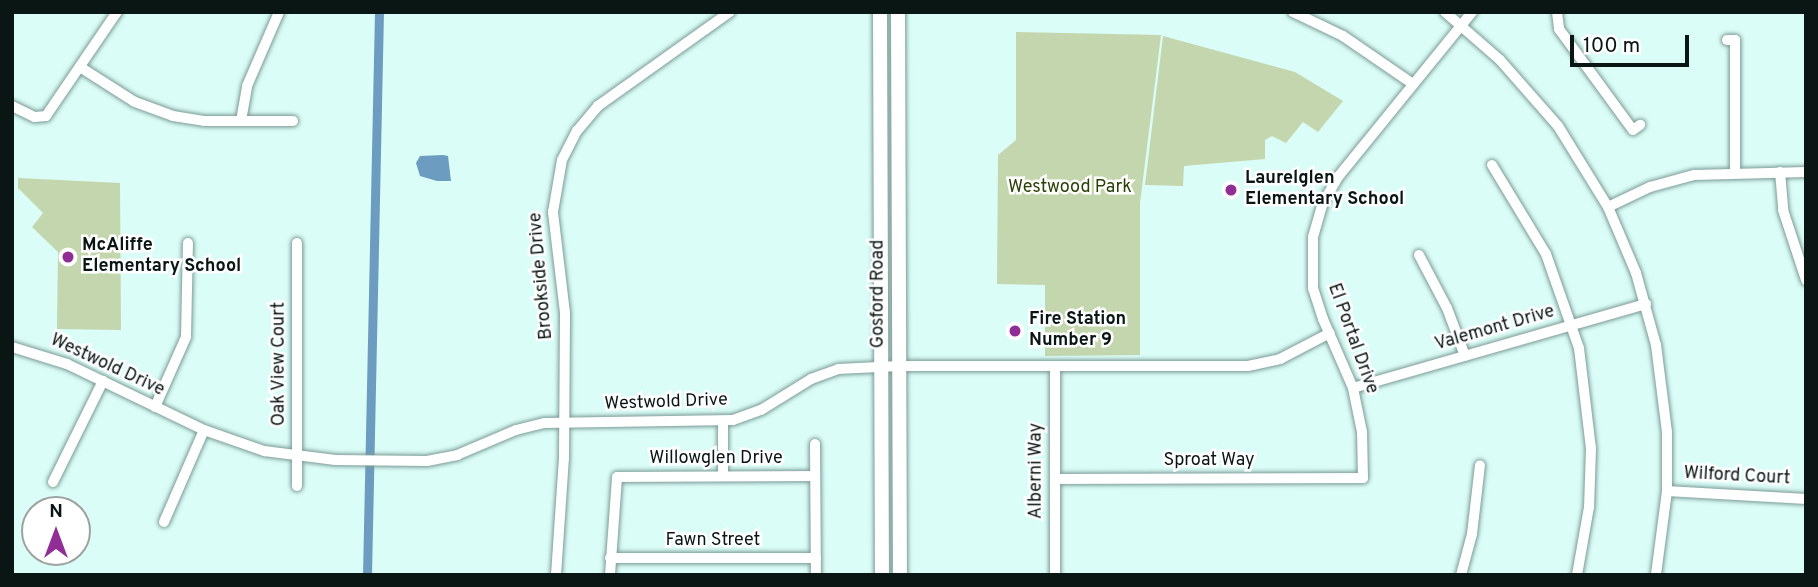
<!DOCTYPE html>
<html>
<head>
<meta charset="utf-8">
<style>
  body { margin:0 }
  #map { position:relative; width:1818px; height:587px; overflow:hidden; background:#dbfdf7; font-family:Overpass,sans-serif }
  div>[style] { position:absolute }
  .green>* { inset:0; background:#c3d6ad }
  .water>* { inset:0; background:#6c9cbf }
  .canal>* { height:9px; margin:-4.5px; padding:0 4.5px; transform-origin:4.5px; border-radius:4.5px; background:#6c9cbf }
  .roads { filter:drop-shadow(0 0 2px #7b9b96) drop-shadow(0 0 2px #7b9b96) }
  .minor>* { height:10px; margin:-5px; padding:0 5px; transform-origin:5px; border-radius:5px; background:#fff }
  .major>* { height:14px; margin:-7px; padding:0 7px; transform-origin:7px; border-radius:7px; background:#fff }
  .dots>* { width:19px; height:19px; translate:-50% -50%; box-sizing:border-box; border:4px solid #fff; border-radius:50% }
  span { translate:-50% -50%; white-space:nowrap; text-align:center; line-height:1.15; -webkit-text-stroke:5px #fff; paint-order:stroke }
  .poi-label { font-size:18px; color:#091614; font-weight:700 }
  .left { translate:0 -50%; text-align:left }
  .park-label { font-size:18px; color:#2c4006 }
  .street-label { font-size:18px; color:#091614 }
  .frame { position:absolute; inset:0; border:14px solid #091614; pointer-events:none }
  .north { position:absolute; left:21px; top:496px; width:70px; height:70px; box-sizing:border-box; background:#fff; border:2px solid #9da2a1; border-radius:50%; rotate:0deg; font-size:19px; font-weight:700; line-height:28px; text-align:center; color:#091614 }
  .north::after { content:''; display:block; margin:auto; width:24px; height:32px; background:#902e96; clip-path:polygon(50% 0,100% 100%,50% 72%,0 100%) }
  .scale { position:absolute; left:1570px; top:35px; width:119px; height:32px; box-sizing:border-box; border:4px solid #091614; border-top:0; padding-left:9px; font-size:21px; line-height:24px; white-space:nowrap; color:#091614; -webkit-text-stroke:5px #fff; paint-order:stroke }
</style>
</head>
<body>
<div id="map">
  <div class="green">
    <div style="clip-path:polygon(1016px 32px,1161px 35px,1140px 203px,1140px 355px,1045px 356px,1045px 285px,997px 284px,998px 155px,1016px 140px)"></div>
    <div style="clip-path:polygon(1163px 36px,1295px 72px,1343px 101px,1318px 132px,1303px 122px,1286px 143px,1272px 136px,1265px 140px,1265px 159px,1184px 166px,1183px 186px,1145px 185px)"></div>
    <div style="clip-path:polygon(18px 178px,120px 183px,121px 330px,57px 329px,58px 252px,32px 227px,43px 213px,18px 188px)"></div>
  </div>
  <div class="water">
    <div style="clip-path:polygon(443px 155px,448px 156px,451px 181px,437px 181px,420px 176px,416px 163px,420px 156px)"></div>
  </div>
  <div class="canal">
    <div style="left:367px;top:575px;width:563px;rotate:-88.78deg"></div>
  </div>
  <div class="roads">
    <div class="minor">
      <div style="left:1293px;top:12px;width:55px;rotate:25.6deg"></div>
      <div style="left:1343px;top:36px;width:85px;rotate:34.4deg"></div>
      <div style="left:1445px;top:12px;width:73px;rotate:41.1deg"></div>
      <div style="left:1500px;top:60px;width:88px;rotate:48.7deg"></div>
      <div style="left:1558px;top:126px;width:95px;rotate:58.3deg"></div>
      <div style="left:1608px;top:207px;width:72px;rotate:67deg"></div>
      <div style="left:1636px;top:273px;width:75px;rotate:74.5deg"></div>
      <div style="left:1656px;top:345px;width:88px;rotate:82.8deg"></div>
      <div style="left:1667px;top:432px;width:59px;rotate:90deg"></div>
      <div style="left:1667px;top:491px;width:85px;rotate:97.5deg"></div>
      <div style="left:1557px;top:12px;width:17px;rotate:83deg"></div>
      <div style="left:1559px;top:29px;width:125px;rotate:53.8deg"></div>
      <div style="left:1633px;top:130px;width:9px;rotate:-36deg"></div>
      <div style="left:1727px;top:40px;width:8px"></div>
      <div style="left:1735px;top:40px;width:132px;rotate:90deg"></div>
      <div style="left:80px;top:67px;width:65px;rotate:32.5deg"></div>
      <div style="left:135px;top:102px;width:40px;rotate:20.2deg"></div>
      <div style="left:173px;top:116px;width:31px;rotate:9deg"></div>
      <div style="left:204px;top:121px;width:89px"></div>
      <div style="left:12px;top:106px;width:25px;rotate:26deg"></div>
      <div style="left:35px;top:117px;width:11px;rotate:-5deg"></div>
      <div style="left:46px;top:116px;width:126px;rotate:-55.7deg"></div>
      <div style="left:241px;top:121px;width:36px;rotate:-80deg"></div>
      <div style="left:247px;top:86px;width:81px;rotate:-66.6deg"></div>
      <div style="left:1492px;top:165px;width:104px;rotate:58.8deg"></div>
      <div style="left:1546px;top:254px;width:100px;rotate:70.7deg"></div>
      <div style="left:1579px;top:348px;width:101px;rotate:83.2deg"></div>
      <div style="left:1591px;top:448px;width:59px;rotate:91.9deg"></div>
      <div style="left:1589px;top:507px;width:69px;rotate:100deg"></div>
      <div style="left:1780px;top:172px;width:38px;rotate:85deg"></div>
      <div style="left:1783px;top:210px;width:74px;rotate:71.8deg"></div>
      <div style="left:1608px;top:207px;width:47px;rotate:-25.5deg"></div>
      <div style="left:1650px;top:187px;width:46px;rotate:-15.3deg"></div>
      <div style="left:1694px;top:175px;width:112px;rotate:-1.5deg"></div>
      <div style="left:1419px;top:255px;width:60px;rotate:62.2deg"></div>
      <div style="left:1447px;top:308px;width:51px;rotate:69.4deg"></div>
      <div style="left:12px;top:347px;width:58px;rotate:17.2deg"></div>
      <div style="left:67px;top:364px;width:152px;rotate:25.7deg"></div>
      <div style="left:204px;top:430px;width:64px;rotate:19.3deg"></div>
      <div style="left:264px;top:451px;width:72px;rotate:7.2deg"></div>
      <div style="left:335px;top:460px;width:92px;rotate:0.6deg"></div>
      <div style="left:427px;top:461px;width:31px;rotate:-11deg"></div>
      <div style="left:457px;top:455px;width:64px;rotate:-23deg"></div>
      <div style="left:516px;top:430px;width:29px;rotate:-14deg"></div>
      <div style="left:544px;top:423px;width:189px;rotate:-0.9deg"></div>
      <div style="left:733px;top:420px;width:30px;rotate:-20deg"></div>
      <div style="left:761px;top:410px;width:59px;rotate:-31.8deg"></div>
      <div style="left:811px;top:379px;width:29px;rotate:-20deg"></div>
      <div style="left:838px;top:369px;width:61px;rotate:-2.8deg"></div>
      <div style="left:899px;top:366px;width:349px"></div>
      <div style="left:1248px;top:366px;width:33px;rotate:-12deg"></div>
      <div style="left:1280px;top:359px;width:56px;rotate:-27.5deg"></div>
      <div style="left:1055px;top:367px;width:208px;rotate:90deg"></div>
      <div style="left:1353px;top:388px;width:305px;rotate:-16deg"></div>
      <div style="left:155px;top:407px;width:77px;rotate:-66.1deg"></div>
      <div style="left:186px;top:337px;width:94px;rotate:-88.8deg"></div>
      <div style="left:723px;top:422px;width:54px;rotate:90deg"></div>
      <div style="left:815px;top:444px;width:131px;rotate:89.6deg"></div>
      <div style="left:1055px;top:479px;width:308px;rotate:-0.2deg"></div>
      <div style="left:1363px;top:478px;width:46px;rotate:-91.2deg"></div>
      <div style="left:1362px;top:432px;width:45px;rotate:-101.6deg"></div>
      <div style="left:1353px;top:388px;width:75px;rotate:-113.5deg"></div>
      <div style="left:1323px;top:319px;width:33px;rotate:-108deg"></div>
      <div style="left:1313px;top:288px;width:51px;rotate:-90deg"></div>
      <div style="left:1313px;top:237px;width:35px;rotate:-74deg"></div>
      <div style="left:1323px;top:203px;width:30px;rotate:-60deg"></div>
      <div style="left:1338px;top:177px;width:213px;rotate:-50.9deg"></div>
      <div style="left:53px;top:482px;width:113px;rotate:-63.7deg"></div>
      <div style="left:297px;top:486px;width:243px;rotate:-90deg"></div>
      <div style="left:1667px;top:491px;width:139px;rotate:3.3deg"></div>
      <div style="left:164px;top:522px;width:100px;rotate:-66.5deg"></div>
      <div style="left:610px;top:558px;width:206px"></div>
      <div style="left:556px;top:575px;width:117px;rotate:-86.1deg"></div>
      <div style="left:564px;top:458px;width:145px;rotate:-89.6deg"></div>
      <div style="left:565px;top:313px;width:102px;rotate:-96.8deg"></div>
      <div style="left:553px;top:212px;width:53px;rotate:-80.2deg"></div>
      <div style="left:562px;top:160px;width:33px;rotate:-63deg"></div>
      <div style="left:577px;top:131px;width:33px;rotate:-50deg"></div>
      <div style="left:598px;top:106px;width:162px;rotate:-35.5deg"></div>
      <div style="left:610px;top:575px;width:98px;rotate:-85.9deg"></div>
      <div style="left:617px;top:477px;width:198px;rotate:-0.3deg"></div>
      <div style="left:1461px;top:575px;width:42px;rotate:-75deg"></div>
      <div style="left:1472px;top:534px;width:69px;rotate:-83.4deg"></div>
    </div>
    <div class="major">
      <div style="left:880px;top:12px;width:563px;rotate:89.8deg"></div>
      <div style="left:898px;top:12px;width:563px;rotate:89.8deg"></div>
    </div>
  </div>
  <div class="dots">
    <div style="left:1231px;top:190px;background:#902e96"></div>
    <div style="left:68px;top:257px;background:#902e96"></div>
    <div style="left:1015px;top:331px;background:#902e96"></div>
  </div>
  <div class="poi-label">
    <span class="left" style="left:1245px;top:190px">Laurelglen<br>Elementary School</span>
    <span class="left" style="left:82px;top:257px">McAliffe<br>Elementary School</span>
    <span class="left" style="left:1029px;top:331px">Fire Station<br>Number 9</span>
  </div>
  <div class="park-label">
    <span style="left:1070px;top:188px">Westwood Park</span>
  </div>
  <div class="street-label">
    <span style="left:542px;top:276px;rotate:-95deg">Brookside Drive</span>
    <span style="left:879px;top:294px;rotate:-90deg">Gosford Road</span>
    <span style="left:1495px;top:329px;rotate:-16deg">Valemont Drive</span>
    <span style="left:1352px;top:339px;rotate:70deg">El Portal Drive</span>
    <span style="left:280px;top:364px;rotate:-90deg">Oak View Court</span>
    <span style="left:107px;top:366px;rotate:25deg">Westwold Drive</span>
    <span style="left:666px;top:403px;rotate:-2deg">Westwold Drive</span>
    <span style="left:716px;top:459px">Willowglen Drive</span>
    <span style="left:1209px;top:461px">Sproat Way</span>
    <span style="left:1037px;top:471px;rotate:-90deg">Alberni Way</span>
    <span style="left:1737px;top:477px;rotate:3deg">Wilford Court</span>
    <span style="left:713px;top:541px">Fawn Street</span>
  </div>
  <div class="frame"></div>
  <div class="north">N</div>
  <div class="scale">100 m</div>
</div>
</body>
</html>
